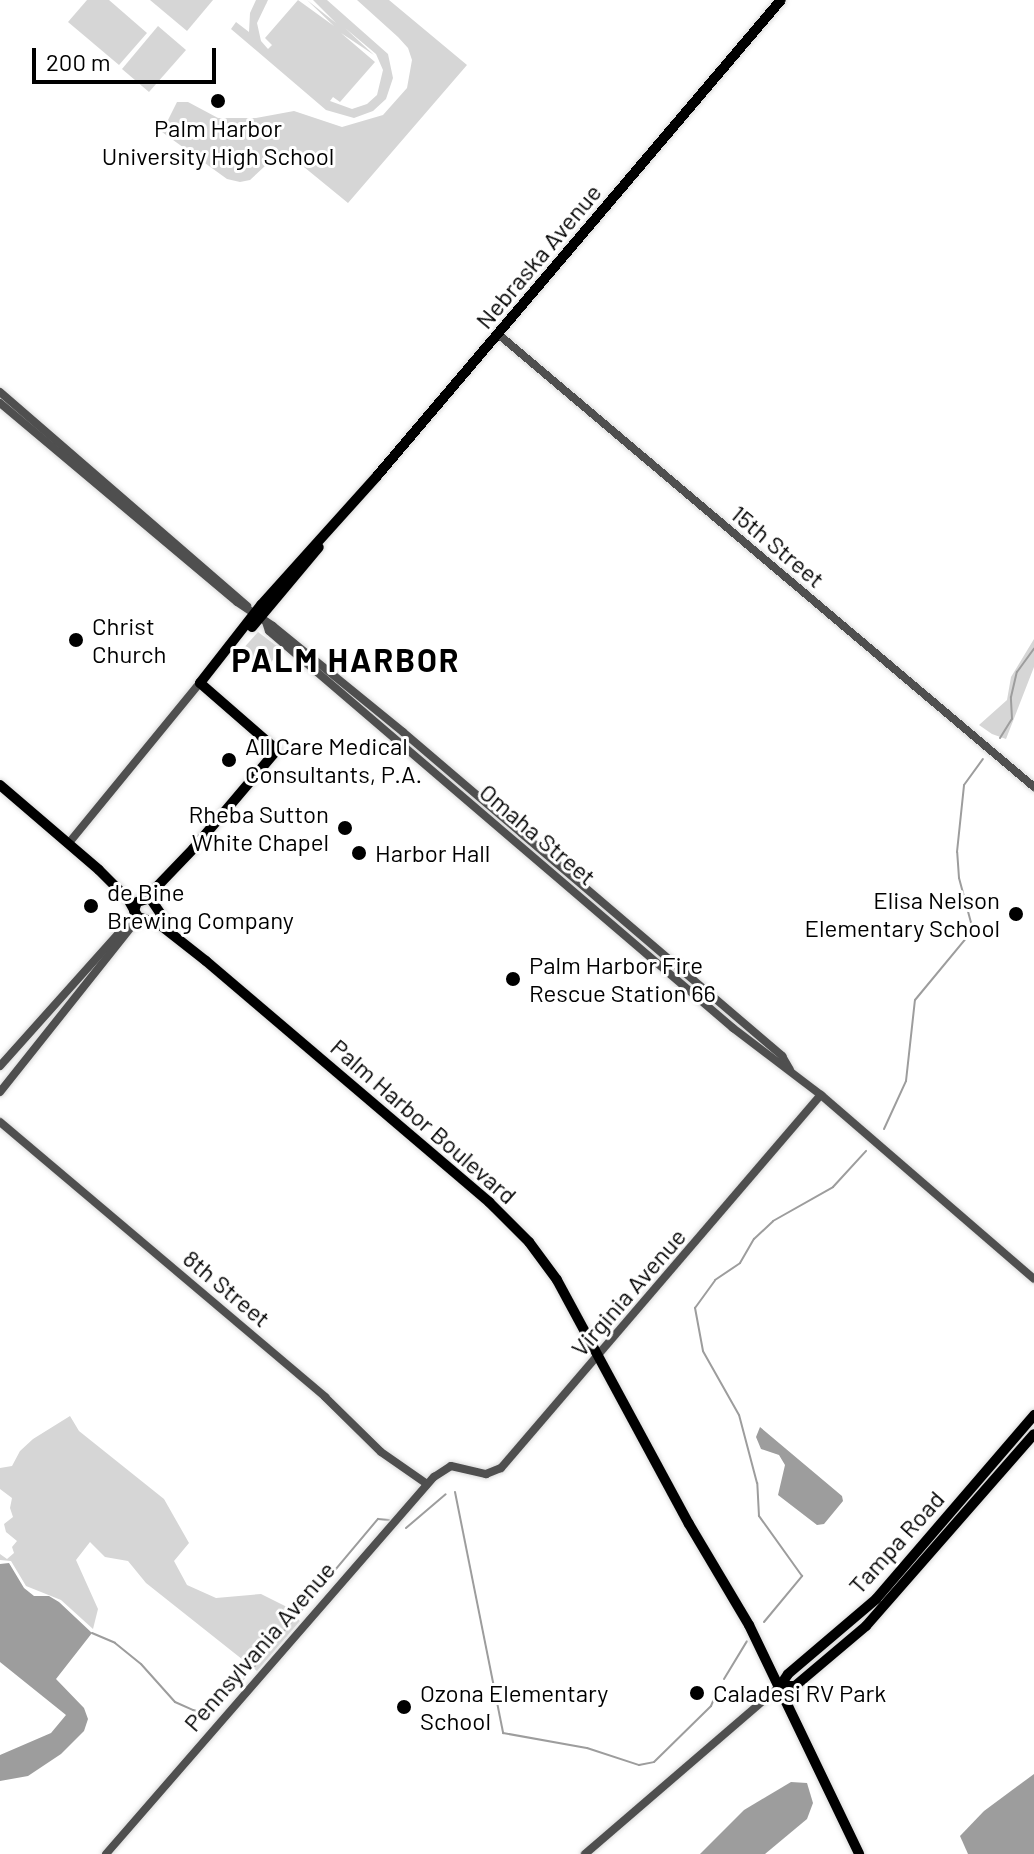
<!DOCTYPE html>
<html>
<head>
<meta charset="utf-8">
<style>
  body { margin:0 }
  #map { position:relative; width:1034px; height:1854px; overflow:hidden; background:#fff; font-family:Barlow,sans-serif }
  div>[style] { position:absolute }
  .green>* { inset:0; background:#d6d6d6 }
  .water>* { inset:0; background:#9d9d9d }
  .stream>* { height:2px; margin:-1px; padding:0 1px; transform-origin:1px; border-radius:1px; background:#9d9d9d }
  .roads { filter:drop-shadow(0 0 2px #dbdbdb) drop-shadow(0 0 2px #dbdbdb) }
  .minor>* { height:8px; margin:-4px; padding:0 4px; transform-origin:4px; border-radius:4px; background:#4f4f4f }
  .major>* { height:10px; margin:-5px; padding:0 5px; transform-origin:5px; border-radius:5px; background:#000 }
  .dots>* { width:22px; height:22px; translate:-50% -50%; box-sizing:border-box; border:4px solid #fff; border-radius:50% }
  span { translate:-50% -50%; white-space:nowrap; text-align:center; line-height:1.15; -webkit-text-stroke:6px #fff; paint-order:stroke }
  .poi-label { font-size:24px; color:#000 }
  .left { translate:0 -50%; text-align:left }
  .right { translate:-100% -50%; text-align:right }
  .street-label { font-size:24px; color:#000 }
  .district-label { font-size:32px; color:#000; font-weight:700; letter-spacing:2px }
  .scale { position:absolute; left:32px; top:48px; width:184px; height:36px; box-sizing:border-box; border:4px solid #000; border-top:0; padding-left:10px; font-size:24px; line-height:28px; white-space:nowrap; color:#000; -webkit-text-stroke:6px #fff; paint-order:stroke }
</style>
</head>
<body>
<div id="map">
  <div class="green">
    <div style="clip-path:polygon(87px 0,109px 0,147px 33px,119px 65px,68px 22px)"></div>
    <div style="clip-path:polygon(150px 0,213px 0,187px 31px)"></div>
    <div style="clip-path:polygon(evenodd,256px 0,268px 0,257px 23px,261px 41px,268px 49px,272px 45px,277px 50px,265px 38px,298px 0,334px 26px,307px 0,336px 23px,313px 0,327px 0,388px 54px,393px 78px,386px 99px,373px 111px,354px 118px,326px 110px,231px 29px,236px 22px,249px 32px,250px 13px,256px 0,345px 28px,376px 54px,383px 70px,377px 95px,367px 104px,352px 109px,330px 101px,333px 97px,340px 102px,375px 62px,341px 33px,374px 55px,345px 28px)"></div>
    <div style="clip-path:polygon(357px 0,389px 0,467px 65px,348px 203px,293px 158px,280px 152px,250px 180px,240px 182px,227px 179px,162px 132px,177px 102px,188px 102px,218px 118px,256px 118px,294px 111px,342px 127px,383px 115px,407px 88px,412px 60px,408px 48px,398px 37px)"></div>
    <div style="clip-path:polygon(158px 26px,186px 50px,149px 92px,122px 69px)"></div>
    <div style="clip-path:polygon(258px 632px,282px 650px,263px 671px,241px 651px)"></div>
    <div style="clip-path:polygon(1034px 639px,1034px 667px,1006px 739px,992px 734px,979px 725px,1007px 700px,1011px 677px)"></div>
    <div style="clip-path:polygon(70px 1416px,79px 1431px,164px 1499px,189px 1543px,174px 1561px,187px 1585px,216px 1598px,261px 1594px,285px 1606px,300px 1621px,257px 1671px,146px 1583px,128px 1561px,105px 1557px,90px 1542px,76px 1560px,98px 1609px,93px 1629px,61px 1600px,26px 1586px,11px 1561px,0 1560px,0 1554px,7px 1559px,14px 1553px,12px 1547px,17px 1541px,6px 1532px,4px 1524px,13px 1517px,10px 1508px,12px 1498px,0 1489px,0 1468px,12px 1466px,20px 1451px,33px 1439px)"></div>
  </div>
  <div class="water">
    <div style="clip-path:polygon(760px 1427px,842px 1496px,843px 1501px,824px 1524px,817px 1525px,778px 1495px,785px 1465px,779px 1455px,761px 1449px,756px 1437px)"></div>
    <div style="clip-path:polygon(9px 1563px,24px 1588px,34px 1596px,49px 1596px,59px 1602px,92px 1633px,56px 1679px,84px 1708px,88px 1719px,84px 1731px,61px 1754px,28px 1776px,0 1781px,0 1755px,51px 1733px,66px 1715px,0 1662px,0 1564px)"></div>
    <div style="clip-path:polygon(1034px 1774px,1034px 1854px,968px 1854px,960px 1836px,984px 1811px)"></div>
    <div style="clip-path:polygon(791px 1782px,807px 1783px,813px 1803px,807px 1819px,765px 1854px,700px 1854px,744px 1810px)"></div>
  </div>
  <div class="stream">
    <div style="left:1000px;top:738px;width:22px;rotate:-58deg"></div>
    <div style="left:1012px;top:719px;width:22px;rotate:-93deg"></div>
    <div style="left:1011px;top:697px;width:26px;rotate:-77deg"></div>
    <div style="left:1017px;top:672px;width:29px;rotate:-54deg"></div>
    <div style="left:884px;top:1129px;width:53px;rotate:-65.4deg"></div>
    <div style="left:906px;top:1081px;width:81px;rotate:-83.7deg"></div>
    <div style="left:915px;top:1000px;width:91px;rotate:-50.4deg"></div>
    <div style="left:973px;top:930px;width:54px;rotate:-105.1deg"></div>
    <div style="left:959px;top:878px;width:26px;rotate:-94deg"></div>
    <div style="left:957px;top:852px;width:67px;rotate:-84deg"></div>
    <div style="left:964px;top:785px;width:32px;rotate:-54deg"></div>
    <div style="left:455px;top:1492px;width:246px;rotate:78.7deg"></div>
    <div style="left:503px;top:1733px;width:85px;rotate:10.1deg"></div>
    <div style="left:587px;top:1748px;width:55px;rotate:18.1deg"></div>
    <div style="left:639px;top:1765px;width:15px;rotate:-11deg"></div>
    <div style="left:654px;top:1762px;width:80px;rotate:-44.5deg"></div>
    <div style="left:711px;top:1706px;width:15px;rotate:-67deg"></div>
    <div style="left:406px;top:1528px;width:52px;rotate:-40.4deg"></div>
    <div style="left:764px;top:1622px;width:60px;rotate:-50.4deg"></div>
    <div style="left:802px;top:1576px;width:74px;rotate:-125.6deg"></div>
    <div style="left:759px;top:1516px;width:33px;rotate:-93deg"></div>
    <div style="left:757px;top:1483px;width:70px;rotate:-104.8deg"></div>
    <div style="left:739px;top:1415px;width:73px;rotate:-119.4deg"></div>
    <div style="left:703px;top:1351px;width:44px;rotate:-100.5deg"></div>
    <div style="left:695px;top:1308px;width:34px;rotate:-54deg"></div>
    <div style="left:715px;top:1280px;width:30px;rotate:-34deg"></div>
    <div style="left:740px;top:1263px;width:28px;rotate:-60deg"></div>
    <div style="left:754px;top:1239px;width:26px;rotate:-43deg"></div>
    <div style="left:773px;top:1221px;width:69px;rotate:-29.5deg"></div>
    <div style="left:833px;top:1187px;width:49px;rotate:-47.5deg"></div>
    <div style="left:92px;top:1633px;width:25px;rotate:23deg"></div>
    <div style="left:115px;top:1643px;width:33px;rotate:39deg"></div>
    <div style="left:141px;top:1664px;width:51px;rotate:48.2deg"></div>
    <div style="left:175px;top:1702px;width:20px;rotate:24deg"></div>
    <div style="left:193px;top:1710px;width:16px;rotate:14deg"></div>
    <div style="left:209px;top:1714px;width:52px;rotate:-45.8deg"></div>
    <div style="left:252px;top:1669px;width:196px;rotate:-50deg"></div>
    <div style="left:378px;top:1519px;width:11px;rotate:5deg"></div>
    <div style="left:724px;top:1679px;width:44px;rotate:-58.8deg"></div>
  </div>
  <div class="roads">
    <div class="minor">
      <div style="left:498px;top:334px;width:702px;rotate:40.2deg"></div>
      <div style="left:0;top:392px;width:327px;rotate:40.9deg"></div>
      <div style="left:0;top:403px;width:309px;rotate:40deg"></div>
      <div style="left:237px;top:602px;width:43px;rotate:33.7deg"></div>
      <div style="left:273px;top:626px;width:168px;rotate:39.2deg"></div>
      <div style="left:403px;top:732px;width:499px;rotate:40.5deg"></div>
      <div style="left:782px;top:1056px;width:16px;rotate:60deg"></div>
      <div style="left:266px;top:622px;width:9px;rotate:72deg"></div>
      <div style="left:269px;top:631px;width:611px;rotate:40.55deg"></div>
      <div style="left:733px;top:1028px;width:111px;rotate:37.3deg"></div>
      <div style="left:821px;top:1095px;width:281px;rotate:40.8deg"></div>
      <div style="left:68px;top:844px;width:208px;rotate:-50.7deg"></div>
      <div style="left:0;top:1066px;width:188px;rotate:-48.2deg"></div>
      <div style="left:0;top:1092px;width:212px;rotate:-51.5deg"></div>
      <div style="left:132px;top:926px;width:13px;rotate:-23deg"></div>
      <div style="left:0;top:1122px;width:426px;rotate:40.2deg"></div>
      <div style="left:325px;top:1397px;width:78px;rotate:44.5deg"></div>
      <div style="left:381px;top:1452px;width:56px;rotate:34.8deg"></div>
      <div style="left:106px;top:1854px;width:500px;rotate:-49deg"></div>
      <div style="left:434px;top:1477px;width:20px;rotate:-33deg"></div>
      <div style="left:451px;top:1466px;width:36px;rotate:13deg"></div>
      <div style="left:486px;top:1474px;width:16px;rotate:-22deg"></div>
      <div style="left:501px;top:1468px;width:491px;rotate:-49.4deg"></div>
      <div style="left:585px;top:1854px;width:257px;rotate:-40.7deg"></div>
    </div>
    <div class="major">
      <div style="left:252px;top:627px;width:104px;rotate:-50.1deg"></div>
      <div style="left:200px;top:683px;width:99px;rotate:-52deg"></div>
      <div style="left:261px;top:605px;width:173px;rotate:-48deg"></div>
      <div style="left:377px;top:476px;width:624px;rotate:-49.68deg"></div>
      <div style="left:0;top:785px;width:130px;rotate:40.6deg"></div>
      <div style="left:99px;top:870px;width:41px;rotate:45deg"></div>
      <div style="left:128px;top:899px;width:21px;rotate:61deg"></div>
      <div style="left:138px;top:917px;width:22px;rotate:18deg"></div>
      <div style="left:159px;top:924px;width:60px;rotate:38.2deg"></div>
      <div style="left:206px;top:961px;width:372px;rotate:40.4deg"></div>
      <div style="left:489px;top:1202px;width:57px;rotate:45deg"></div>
      <div style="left:529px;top:1242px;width:47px;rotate:53.6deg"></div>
      <div style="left:557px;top:1280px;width:277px;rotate:61.6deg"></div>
      <div style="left:689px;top:1524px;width:117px;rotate:59.3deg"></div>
      <div style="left:749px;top:1625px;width:254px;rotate:64.3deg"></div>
      <div style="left:146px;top:898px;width:68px;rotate:-46.2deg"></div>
      <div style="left:193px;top:849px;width:130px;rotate:-49.7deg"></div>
      <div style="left:277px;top:750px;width:102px;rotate:-139deg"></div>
      <div style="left:134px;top:911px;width:9px;rotate:-72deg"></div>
      <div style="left:137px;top:902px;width:14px;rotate:-17deg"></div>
      <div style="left:150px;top:898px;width:32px;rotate:56deg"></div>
      <div style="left:780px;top:1686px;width:14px;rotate:-56deg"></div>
      <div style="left:788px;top:1674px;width:116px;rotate:-40.4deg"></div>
      <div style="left:876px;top:1599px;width:243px;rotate:-49.3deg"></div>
      <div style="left:780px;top:1686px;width:15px"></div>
      <div style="left:795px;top:1686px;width:93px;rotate:-40.2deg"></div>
      <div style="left:866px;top:1626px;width:255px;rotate:-48.8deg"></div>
    </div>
  </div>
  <div class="dots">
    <div style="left:218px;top:101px;background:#000"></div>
    <div style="left:76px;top:640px;background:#000"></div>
    <div style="left:229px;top:760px;background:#000"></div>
    <div style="left:345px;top:828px;background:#000"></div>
    <div style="left:359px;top:853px;background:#000"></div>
    <div style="left:91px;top:906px;background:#000"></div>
    <div style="left:1016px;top:914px;background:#000"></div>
    <div style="left:513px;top:979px;background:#000"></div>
    <div style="left:697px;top:1693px;background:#000"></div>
    <div style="left:404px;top:1707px;background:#000"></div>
  </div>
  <div class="poi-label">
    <span style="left:218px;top:142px">Palm Harbor<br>University High School</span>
    <span class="left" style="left:92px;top:640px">Christ<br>Church</span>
    <span class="left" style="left:245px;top:760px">All Care Medical<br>Consultants, P.A.</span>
    <span class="right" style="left:329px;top:828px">Rheba Sutton<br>White Chapel</span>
    <span class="left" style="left:375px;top:853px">Harbor Hall</span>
    <span class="left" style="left:107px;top:906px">de Bine<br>Brewing Company</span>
    <span class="right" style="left:1000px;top:914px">Elisa Nelson<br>Elementary School</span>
    <span class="left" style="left:529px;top:979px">Palm Harbor Fire<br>Rescue Station 66</span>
    <span class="left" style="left:420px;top:1707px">Ozona Elementary<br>School</span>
    <span class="left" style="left:713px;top:1693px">Caladesi RV Park</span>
  </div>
  <div class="street-label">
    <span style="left:538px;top:256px;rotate:-50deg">Nebraska Avenue</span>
    <span style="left:778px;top:546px;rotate:40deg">15th Street</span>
    <span style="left:538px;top:834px;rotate:40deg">Omaha Street</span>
    <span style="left:424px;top:1121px;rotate:41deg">Palm Harbor Boulevard</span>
    <span style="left:227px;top:1288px;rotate:40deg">8th Street</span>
    <span style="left:628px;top:1292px;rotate:-49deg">Virginia Avenue</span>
    <span style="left:896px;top:1542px;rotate:-48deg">Tampa Road</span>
    <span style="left:259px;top:1646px;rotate:-49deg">Pennsylvania Avenue</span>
  </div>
  <div class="district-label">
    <span style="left:346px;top:659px">PALM HARBOR</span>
  </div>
  <div class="scale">200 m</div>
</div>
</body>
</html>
